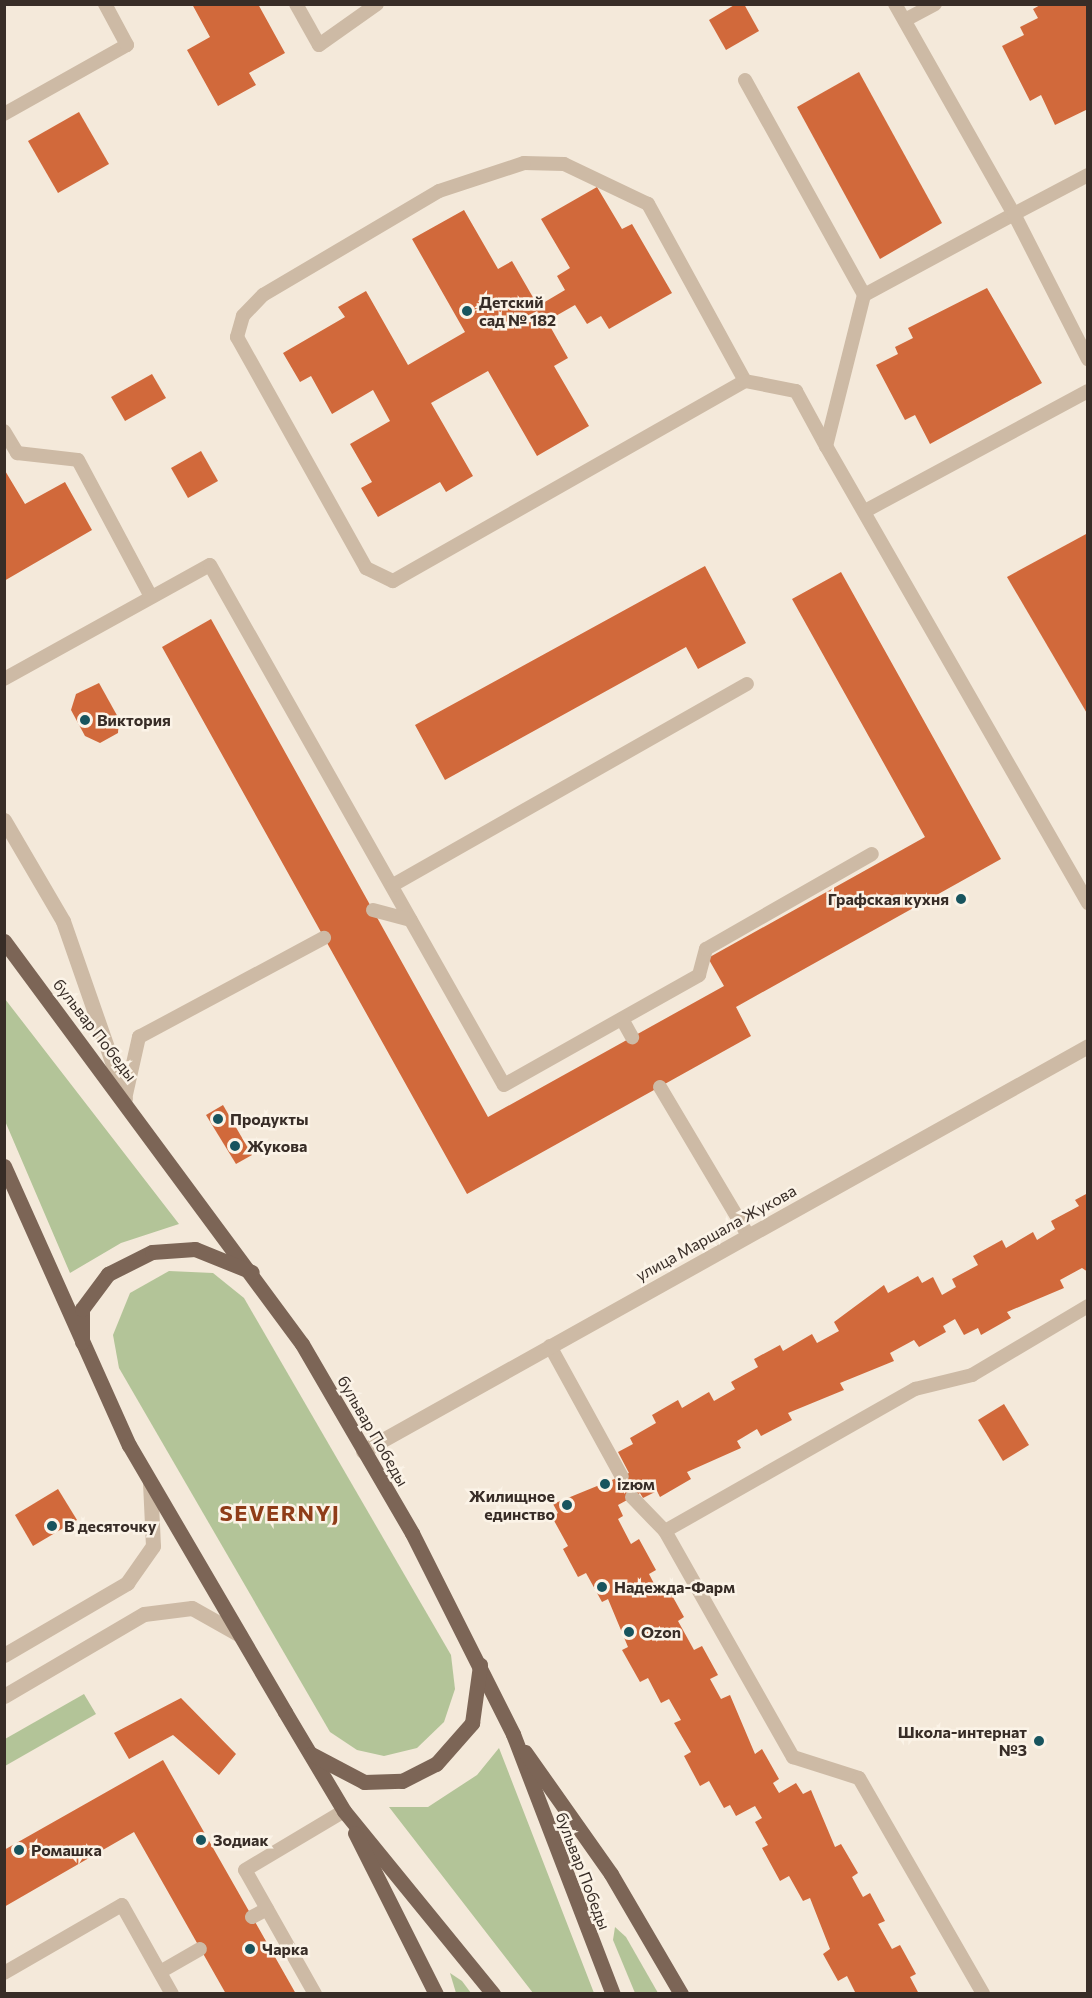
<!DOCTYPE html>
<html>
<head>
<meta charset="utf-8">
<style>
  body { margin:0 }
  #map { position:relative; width:1092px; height:1998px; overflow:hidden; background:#f4e9da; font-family:Commissioner,sans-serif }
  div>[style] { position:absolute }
  .green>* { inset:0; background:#b3c498 }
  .building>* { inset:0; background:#d1693b }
  .service>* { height:14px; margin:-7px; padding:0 7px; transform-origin:7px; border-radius:7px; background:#cdbaa5 }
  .minor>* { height:15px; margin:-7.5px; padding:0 7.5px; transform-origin:7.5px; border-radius:7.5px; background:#cdbaa5 }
  .tertiary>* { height:15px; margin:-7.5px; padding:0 7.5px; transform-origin:7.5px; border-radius:7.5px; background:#cdbaa5 }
  .primary>* { height:15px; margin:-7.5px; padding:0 7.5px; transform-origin:7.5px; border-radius:7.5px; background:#7c6556 }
  .dots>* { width:16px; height:16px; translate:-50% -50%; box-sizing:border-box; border:3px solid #fbf3e7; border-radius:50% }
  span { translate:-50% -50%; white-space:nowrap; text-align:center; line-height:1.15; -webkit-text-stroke:5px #fbf3e7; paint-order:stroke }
  .poi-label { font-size:16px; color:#382d27; font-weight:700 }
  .left { translate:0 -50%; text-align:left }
  .right { translate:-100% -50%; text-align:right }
  .street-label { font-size:16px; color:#382d27 }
  .district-label { font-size:22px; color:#8f3c18; font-weight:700; letter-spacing:1.5px }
  .frame { position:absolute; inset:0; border:6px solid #382d27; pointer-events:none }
</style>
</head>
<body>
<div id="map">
  <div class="green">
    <div style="clip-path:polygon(5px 999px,179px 1224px,121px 1243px,70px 1273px,5px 1121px)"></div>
    <div style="clip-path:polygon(169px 1271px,213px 1273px,244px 1298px,451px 1655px,455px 1689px,444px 1722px,417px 1748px,384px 1756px,357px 1750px,330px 1732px,119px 1368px,113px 1335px,130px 1293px)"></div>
    <div style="clip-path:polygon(84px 1694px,96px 1714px,5px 1766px,5px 1739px)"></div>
    <div style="clip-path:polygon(499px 1748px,594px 1993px,533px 1993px,389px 1807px,428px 1807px,477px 1775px)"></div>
    <div style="clip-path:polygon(615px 1927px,626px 1937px,658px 1993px,635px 1993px,613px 1940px)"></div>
    <div style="clip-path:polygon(450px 1973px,462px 1981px,471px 1993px,456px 1993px)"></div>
  </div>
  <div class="building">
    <div style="clip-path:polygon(192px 4px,258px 4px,285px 53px,249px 73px,256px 85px,218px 106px,187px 50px,210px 37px)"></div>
    <div style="clip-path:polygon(736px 4px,744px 4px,759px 31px,726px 50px,709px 20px)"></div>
    <div style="clip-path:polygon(1042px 4px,1088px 4px,1088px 109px,1055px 125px,1041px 95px,1030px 101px,1002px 46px,1024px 35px,1020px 27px,1038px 18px,1033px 9px)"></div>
    <div style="clip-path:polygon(859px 72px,942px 223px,880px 259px,797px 107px)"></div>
    <div style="clip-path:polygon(79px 112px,109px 164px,58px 193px,28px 141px)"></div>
    <div style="clip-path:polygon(597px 187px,622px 229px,632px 224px,672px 293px,609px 329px,601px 316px,587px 324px,575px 305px,547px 321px,568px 358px,554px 366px,589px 426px,537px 456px,488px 371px,431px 403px,473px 476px,446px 492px,440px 482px,378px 517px,361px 488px,372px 482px,350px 444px,390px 421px,373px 390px,332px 414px,311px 376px,300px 382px,283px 353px,345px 317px,338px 307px,366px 291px,408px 365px,465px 332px,412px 239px,464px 210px,498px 269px,512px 261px,538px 306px,565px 290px,557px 276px,570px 268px,541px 219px)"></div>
    <div style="clip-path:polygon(987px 288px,1042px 383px,930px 444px,915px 415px,905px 420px,876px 365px,898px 354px,895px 347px,913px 338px,908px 328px)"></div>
    <div style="clip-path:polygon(152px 374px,166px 398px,125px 421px,111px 397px)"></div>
    <div style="clip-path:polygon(201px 451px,218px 481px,188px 498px,171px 468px)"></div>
    <div style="clip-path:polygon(4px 469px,25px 504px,65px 482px,92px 530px,4px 581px)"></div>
    <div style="clip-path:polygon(1088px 533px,1088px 715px,1007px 577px)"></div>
    <div style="clip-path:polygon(705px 566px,746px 643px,698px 669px,686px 647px,445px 780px,415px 725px)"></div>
    <div style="clip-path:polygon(841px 572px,1001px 859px,736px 1007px,751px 1036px,467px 1194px,162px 647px,211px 619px,488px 1117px,724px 986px,708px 958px,925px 837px,792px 599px)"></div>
    <div style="clip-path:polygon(99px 683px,119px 719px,118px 733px,100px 743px,85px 736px,71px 710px,76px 694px)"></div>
    <div style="clip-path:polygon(223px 1105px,252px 1155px,236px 1164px,206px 1115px)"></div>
    <div style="clip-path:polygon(1088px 1193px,1088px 1272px,1082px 1268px,1060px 1280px,1064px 1288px,1007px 1312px,1011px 1318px,981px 1335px,978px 1328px,964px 1335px,955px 1319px,943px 1326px,946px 1332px,919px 1347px,914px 1340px,890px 1353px,894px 1361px,840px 1383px,844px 1390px,788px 1413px,792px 1420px,761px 1436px,757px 1429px,737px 1441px,741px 1448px,687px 1472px,691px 1479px,660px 1497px,657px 1491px,643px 1498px,640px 1493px,618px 1505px,623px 1516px,618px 1519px,631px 1544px,639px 1539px,656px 1570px,649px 1574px,660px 1595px,669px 1590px,684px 1617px,678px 1621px,694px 1650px,702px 1646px,718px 1675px,710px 1679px,721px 1699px,730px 1695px,755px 1754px,762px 1749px,779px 1779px,773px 1783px,779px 1793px,796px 1783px,803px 1794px,811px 1790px,835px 1847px,841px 1844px,858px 1873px,852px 1877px,863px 1897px,870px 1893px,885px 1921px,878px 1924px,892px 1949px,900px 1945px,916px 1974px,910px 1977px,919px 1994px,856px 1994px,847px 1976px,838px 1981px,823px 1954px,830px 1949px,810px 1898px,803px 1901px,789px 1876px,780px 1881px,762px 1848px,768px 1845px,755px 1822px,762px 1818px,755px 1806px,736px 1816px,730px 1805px,724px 1808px,709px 1781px,700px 1786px,684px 1756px,691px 1752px,674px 1723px,681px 1720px,669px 1699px,661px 1703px,648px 1678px,640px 1682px,622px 1650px,628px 1647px,608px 1599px,602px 1602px,586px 1573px,578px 1577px,563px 1549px,568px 1546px,552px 1517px,558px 1513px,553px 1504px,629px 1473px,618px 1452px,633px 1444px,630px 1438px,656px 1423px,652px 1415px,678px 1400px,682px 1408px,709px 1392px,714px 1401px,735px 1389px,731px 1382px,758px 1367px,754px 1359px,780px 1345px,783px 1351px,812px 1334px,817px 1343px,839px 1331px,834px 1322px,884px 1285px,888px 1293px,918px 1276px,922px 1283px,933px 1277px,942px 1295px,956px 1287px,952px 1279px,978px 1265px,973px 1256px,1002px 1240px,1006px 1248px,1033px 1232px,1037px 1240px,1055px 1229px,1051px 1221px,1079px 1206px,1075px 1200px)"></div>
    <div style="clip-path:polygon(1004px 1404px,1029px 1445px,1003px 1461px,978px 1420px)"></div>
    <div style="clip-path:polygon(58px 1489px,77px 1520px,33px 1546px,15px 1515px)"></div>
    <div style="clip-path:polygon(181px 1698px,236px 1754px,219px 1775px,173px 1735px,129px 1759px,114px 1733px)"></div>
    <div style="clip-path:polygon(163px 1760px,296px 1994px,226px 1994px,134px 1832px,4px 1907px,4px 1850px)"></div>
  </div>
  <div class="service">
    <div style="left:296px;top:4px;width:47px;rotate:60.7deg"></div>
    <div style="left:319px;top:45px;width:71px;rotate:-35.3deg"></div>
    <div style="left:895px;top:4px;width:241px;rotate:60.5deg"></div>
    <div style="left:1014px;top:214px;width:170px;rotate:151.6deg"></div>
    <div style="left:864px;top:295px;width:156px;rotate:104.1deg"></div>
    <div style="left:826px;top:446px;width:527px;rotate:60.17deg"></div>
    <div style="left:905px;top:20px;width:34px;rotate:-28deg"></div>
    <div style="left:745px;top:80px;width:246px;rotate:61deg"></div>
    <div style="left:4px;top:114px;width:141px;rotate:-29.3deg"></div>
    <div style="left:127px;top:45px;width:47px;rotate:-118.2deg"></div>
    <div style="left:1088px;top:175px;width:84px;rotate:152.2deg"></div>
    <div style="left:1014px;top:214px;width:163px;rotate:63deg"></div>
    <div style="left:745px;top:381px;width:202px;rotate:-118.7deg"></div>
    <div style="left:648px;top:204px;width:93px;rotate:-154.5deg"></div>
    <div style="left:564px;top:164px;width:40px;rotate:-178.6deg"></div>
    <div style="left:524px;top:163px;width:89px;rotate:161.8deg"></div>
    <div style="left:439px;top:191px;width:204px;rotate:149.4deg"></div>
    <div style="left:263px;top:295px;width:29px;rotate:134deg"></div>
    <div style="left:243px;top:316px;width:22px;rotate:106deg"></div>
    <div style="left:237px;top:337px;width:265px;rotate:60.8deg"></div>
    <div style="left:366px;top:568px;width:30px;rotate:26deg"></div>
    <div style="left:393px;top:581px;width:405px;rotate:-29.6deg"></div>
    <div style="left:745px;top:381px;width:52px;rotate:11.1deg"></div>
    <div style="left:796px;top:391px;width:63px;rotate:61.4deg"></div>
    <div style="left:4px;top:431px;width:26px;rotate:59deg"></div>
    <div style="left:17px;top:453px;width:61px;rotate:6.5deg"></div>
    <div style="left:78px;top:460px;width:155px;rotate:61.9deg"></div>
    <div style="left:867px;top:510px;width:251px;rotate:-28.3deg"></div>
    <div style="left:4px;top:679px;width:235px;rotate:-29deg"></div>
    <div style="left:210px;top:565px;width:597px;rotate:60.52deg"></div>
    <div style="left:504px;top:1085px;width:224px;rotate:-29.4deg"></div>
    <div style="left:699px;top:975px;width:27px;rotate:-75deg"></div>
    <div style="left:706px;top:949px;width:191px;rotate:-29.8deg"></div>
    <div style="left:393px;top:885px;width:407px;rotate:-29.6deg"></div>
    <div style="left:373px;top:910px;width:39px;rotate:15deg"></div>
    <div style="left:622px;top:1019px;width:21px;rotate:61deg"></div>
    <div style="left:660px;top:1087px;width:172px;rotate:59.3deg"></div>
    <div style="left:125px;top:1099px;width:64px;rotate:-77.3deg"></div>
    <div style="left:139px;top:1037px;width:210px;rotate:-28.2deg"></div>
    <div style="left:550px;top:1346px;width:149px;rotate:61.2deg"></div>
    <div style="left:632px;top:1497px;width:47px;rotate:45.9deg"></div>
    <div style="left:665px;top:1531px;width:260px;rotate:60.5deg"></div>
    <div style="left:793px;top:1757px;width:69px;rotate:17.7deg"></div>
    <div style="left:859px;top:1778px;width:249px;rotate:60.1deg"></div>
    <div style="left:665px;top:1531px;width:288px;rotate:-29.6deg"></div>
    <div style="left:915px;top:1389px;width:59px;rotate:-13.8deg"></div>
    <div style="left:972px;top:1375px;width:135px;rotate:-30.7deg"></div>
    <div style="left:252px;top:1917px;width:17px;rotate:-28deg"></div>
    <div style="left:160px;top:1972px;width:46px;rotate:-29.9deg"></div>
    <div style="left:4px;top:1973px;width:136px;rotate:-30deg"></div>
    <div style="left:122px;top:1905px;width:102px;rotate:60.7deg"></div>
    <div style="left:315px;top:1994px;width:142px;rotate:-119.4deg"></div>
    <div style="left:245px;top:1870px;width:115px;rotate:-30.8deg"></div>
  </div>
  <div class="minor">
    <div style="left:4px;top:820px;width:117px;rotate:59.7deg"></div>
    <div style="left:63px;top:921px;width:188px;rotate:70.8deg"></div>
  </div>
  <div class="tertiary">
    <div style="left:363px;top:1451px;width:830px;rotate:-29.19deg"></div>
    <div style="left:4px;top:1655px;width:143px;rotate:-30.3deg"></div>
    <div style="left:127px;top:1583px;width:45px;rotate:-54.9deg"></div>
    <div style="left:153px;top:1546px;width:64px;rotate:-92.7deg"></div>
    <div style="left:4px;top:1696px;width:162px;rotate:-30.4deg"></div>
    <div style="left:144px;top:1614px;width:48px;rotate:-7.1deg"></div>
    <div style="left:192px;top:1608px;width:55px;rotate:29.4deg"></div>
  </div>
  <div class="primary">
    <div style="left:4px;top:941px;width:501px;rotate:53.52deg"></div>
    <div style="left:302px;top:1344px;width:219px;rotate:59.8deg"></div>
    <div style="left:412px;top:1533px;width:225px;rotate:63.3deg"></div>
    <div style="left:513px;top:1734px;width:279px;rotate:69deg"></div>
    <div style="left:4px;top:1166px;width:306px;rotate:65.9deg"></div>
    <div style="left:129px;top:1445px;width:309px;rotate:59.7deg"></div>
    <div style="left:285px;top:1712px;width:115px;rotate:59.2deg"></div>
    <div style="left:344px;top:1811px;width:236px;rotate:50.8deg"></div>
    <div style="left:82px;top:1342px;width:33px;rotate:-90deg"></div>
    <div style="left:82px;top:1309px;width:44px;rotate:-53.4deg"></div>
    <div style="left:108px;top:1274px;width:49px;rotate:-26.6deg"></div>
    <div style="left:152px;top:1252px;width:43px;rotate:-4deg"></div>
    <div style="left:195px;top:1249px;width:61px;rotate:22deg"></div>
    <div style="left:525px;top:1752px;width:149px;rotate:54.8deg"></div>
    <div style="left:611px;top:1874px;width:139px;rotate:59.7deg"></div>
    <div style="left:311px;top:1754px;width:60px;rotate:27.8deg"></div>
    <div style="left:364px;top:1782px;width:38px;rotate:-2deg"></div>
    <div style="left:402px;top:1781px;width:38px;rotate:-27deg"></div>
    <div style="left:436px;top:1764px;width:55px;rotate:-48.7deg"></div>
    <div style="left:472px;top:1723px;width:59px;rotate:-82.1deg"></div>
    <div style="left:355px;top:1833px;width:180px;rotate:63.3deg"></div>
  </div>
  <div class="dots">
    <div style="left:467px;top:311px;background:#18545e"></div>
    <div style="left:85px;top:720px;background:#18545e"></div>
    <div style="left:961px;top:899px;background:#18545e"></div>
    <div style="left:218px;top:1119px;background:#18545e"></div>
    <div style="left:235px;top:1146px;background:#18545e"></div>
    <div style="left:605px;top:1484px;background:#18545e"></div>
    <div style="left:567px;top:1505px;background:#18545e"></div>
    <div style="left:52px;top:1526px;background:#18545e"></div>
    <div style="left:602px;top:1587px;background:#18545e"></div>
    <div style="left:629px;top:1632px;background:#18545e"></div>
    <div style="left:1039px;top:1741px;background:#18545e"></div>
    <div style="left:201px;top:1840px;background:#18545e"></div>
    <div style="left:19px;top:1850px;background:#18545e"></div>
    <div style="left:250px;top:1949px;background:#18545e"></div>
  </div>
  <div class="poi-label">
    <span class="left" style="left:479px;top:311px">Детский<br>сад № 182</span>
    <span class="left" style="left:97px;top:720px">Виктория</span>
    <span class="right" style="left:949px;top:899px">Графская кухня</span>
    <span class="left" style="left:230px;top:1119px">Продукты</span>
    <span class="left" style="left:247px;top:1146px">Жукова</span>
    <span class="left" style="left:617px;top:1484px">izюм</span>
    <span class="right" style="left:555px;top:1505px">Жилищное<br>единство</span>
    <span class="left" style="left:64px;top:1526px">В десяточку</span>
    <span class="left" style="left:614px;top:1587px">Надежда-Фарм</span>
    <span class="left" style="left:641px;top:1632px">Ozon</span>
    <span class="right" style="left:1027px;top:1741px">Школа-интернат<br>№3</span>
    <span class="left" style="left:213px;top:1840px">Зодиак</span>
    <span class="left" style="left:31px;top:1850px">Ромашка</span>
    <span class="left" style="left:262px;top:1949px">Чарка</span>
  </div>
  <div class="street-label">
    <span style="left:95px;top:1030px;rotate:52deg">бульвар Победы</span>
    <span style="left:716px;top:1233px;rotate:-29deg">улица Маршала Жукова</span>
    <span style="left:373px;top:1431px;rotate:60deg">бульвар Победы</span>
    <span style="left:583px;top:1871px;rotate:69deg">бульвар Победы</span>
  </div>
  <div class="district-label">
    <span style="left:280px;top:1513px">SEVERNYJ</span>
  </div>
  <div class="frame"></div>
</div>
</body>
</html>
